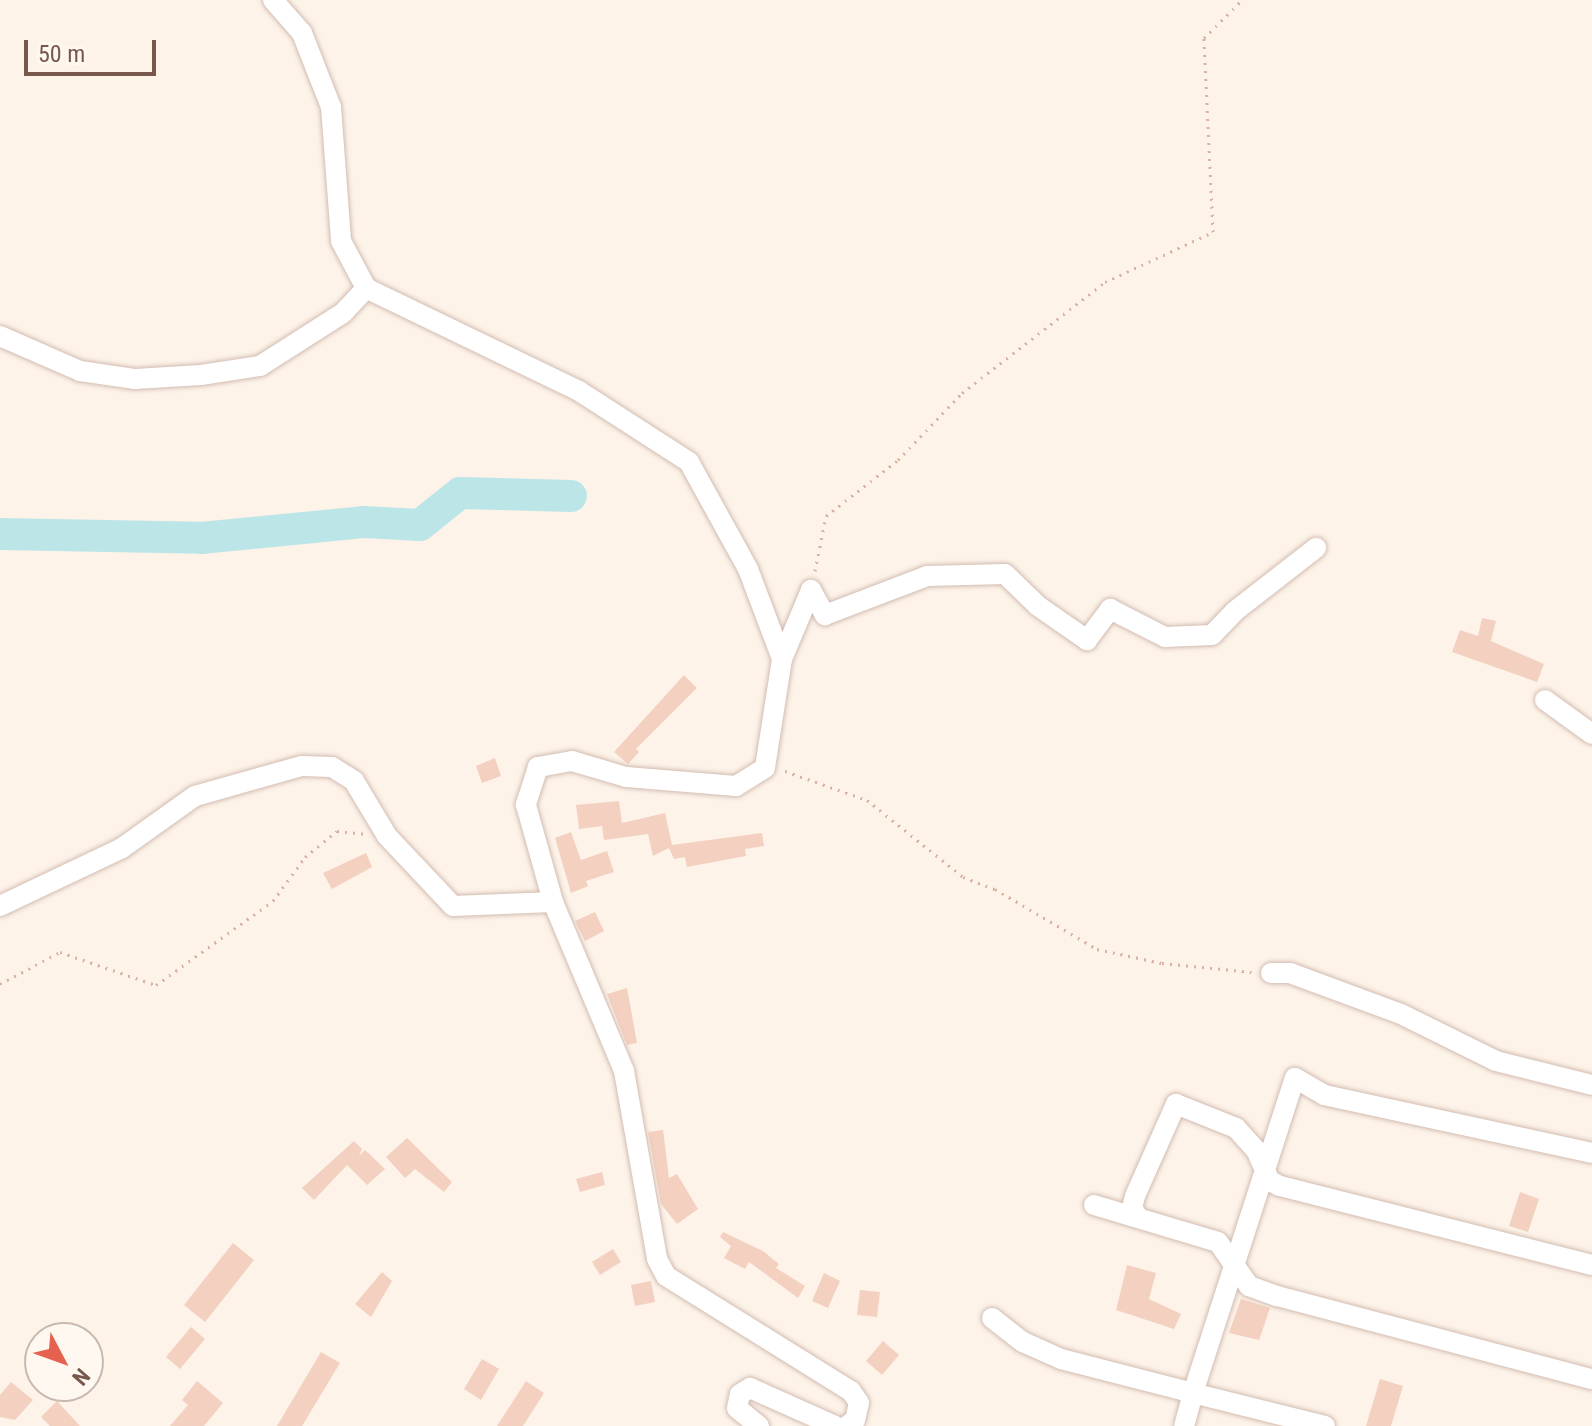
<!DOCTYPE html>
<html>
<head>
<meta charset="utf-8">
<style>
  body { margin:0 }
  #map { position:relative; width:1592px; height:1426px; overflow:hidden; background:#fdf3e9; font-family:"Roboto Condensed",sans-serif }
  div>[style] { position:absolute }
  .river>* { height:32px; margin:-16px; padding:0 16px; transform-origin:16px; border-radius:16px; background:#bce5e7 }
  .building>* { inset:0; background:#f3d0c0 }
  .path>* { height:3px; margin-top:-1.5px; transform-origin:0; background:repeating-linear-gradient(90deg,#d8b2a3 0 2px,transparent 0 8px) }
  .roads { filter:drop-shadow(0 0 2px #d2bcb1) drop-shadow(0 0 2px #d2bcb1) }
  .minor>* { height:20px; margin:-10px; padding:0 10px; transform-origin:10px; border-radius:10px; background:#fff }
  span { translate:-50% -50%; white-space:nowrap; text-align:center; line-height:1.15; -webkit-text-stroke:7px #fff8f0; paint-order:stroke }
  .north { position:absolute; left:24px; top:1322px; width:80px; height:80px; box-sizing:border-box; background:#fff8f0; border:2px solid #c9b8ae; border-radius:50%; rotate:131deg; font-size:22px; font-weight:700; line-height:32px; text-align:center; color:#78574c }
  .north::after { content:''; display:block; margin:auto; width:28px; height:36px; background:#e7624e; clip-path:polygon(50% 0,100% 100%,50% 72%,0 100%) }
  .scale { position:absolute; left:24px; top:40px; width:132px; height:36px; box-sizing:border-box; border:4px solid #78574c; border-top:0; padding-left:10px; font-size:24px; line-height:28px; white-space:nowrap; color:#78574c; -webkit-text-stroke:6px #fff8f0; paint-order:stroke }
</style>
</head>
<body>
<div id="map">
  <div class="river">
    <div style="left:0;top:534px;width:201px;rotate:1.1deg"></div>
    <div style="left:201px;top:538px;width:163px;rotate:-5.6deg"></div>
    <div style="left:363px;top:522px;width:57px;rotate:3deg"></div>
    <div style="left:420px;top:525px;width:51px;rotate:-38.7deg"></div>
    <div style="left:460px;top:493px;width:111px;rotate:1.5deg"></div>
  </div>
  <div class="building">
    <div style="clip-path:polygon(1482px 618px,1496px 621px,1491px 641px,1544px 664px,1537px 682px,1452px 652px,1460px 630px,1478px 636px)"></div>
    <div style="clip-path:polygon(684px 675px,697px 688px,636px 749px,639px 752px,628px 764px,614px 752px)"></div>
    <div style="clip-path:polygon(495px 758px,501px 776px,482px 783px,476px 766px)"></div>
    <div style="clip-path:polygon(619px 801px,622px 823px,665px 813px,672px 845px,762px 833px,764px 846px,745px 849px,746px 856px,687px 867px,685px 857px,674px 859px,669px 848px,653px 856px,648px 834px,604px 840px,602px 826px,579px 829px,576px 805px)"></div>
    <div style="clip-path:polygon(571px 832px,581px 860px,607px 851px,614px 872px,586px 881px,588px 886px,571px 893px,555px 838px)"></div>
    <div style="clip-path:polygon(366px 853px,372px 867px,332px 889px,323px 873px)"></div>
    <div style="clip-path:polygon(595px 912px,604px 931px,585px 941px,575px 921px)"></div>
    <div style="clip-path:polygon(627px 988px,637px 1043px,627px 1045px,607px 994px)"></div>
    <div style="clip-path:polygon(663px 1130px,669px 1178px,677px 1174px,698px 1209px,677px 1224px,661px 1204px,648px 1132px)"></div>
    <div style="clip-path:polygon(407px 1138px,452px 1182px,444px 1192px,415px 1169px,405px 1178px,386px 1157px)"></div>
    <div style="clip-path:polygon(354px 1141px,362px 1149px,359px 1156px,365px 1150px,385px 1169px,367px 1185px,347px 1165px,314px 1200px,302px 1188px)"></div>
    <div style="clip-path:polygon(602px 1172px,605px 1185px,580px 1192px,576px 1179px)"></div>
    <div style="clip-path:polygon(1520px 1192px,1539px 1199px,1528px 1232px,1509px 1226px)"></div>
    <div style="clip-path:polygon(723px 1232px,763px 1251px,779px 1264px,776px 1268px,805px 1286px,798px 1298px,749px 1262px,745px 1269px,724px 1258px,731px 1246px,720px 1237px)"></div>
    <div style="clip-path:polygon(233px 1243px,254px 1260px,205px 1322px,184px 1305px)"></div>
    <div style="clip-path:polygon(613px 1249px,621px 1262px,600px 1275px,592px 1262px)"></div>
    <div style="clip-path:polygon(1127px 1265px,1156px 1273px,1149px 1299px,1181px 1314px,1174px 1329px,1116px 1310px)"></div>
    <div style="clip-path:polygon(382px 1272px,392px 1281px,371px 1317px,355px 1304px)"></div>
    <div style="clip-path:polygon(824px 1273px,840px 1281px,828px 1308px,812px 1301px)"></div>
    <div style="clip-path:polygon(651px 1281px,655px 1302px,635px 1306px,631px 1285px)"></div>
    <div style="clip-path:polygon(860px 1290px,880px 1292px,877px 1317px,857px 1315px)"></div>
    <div style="clip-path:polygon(1241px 1299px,1270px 1308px,1259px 1340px,1229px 1333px)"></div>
    <div style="clip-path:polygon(191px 1327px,205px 1339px,180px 1369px,166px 1357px)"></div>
    <div style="clip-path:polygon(883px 1341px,899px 1355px,882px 1375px,866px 1361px)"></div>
    <div style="clip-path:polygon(321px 1352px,340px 1363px,302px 1426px,277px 1426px)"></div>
    <div style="clip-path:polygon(482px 1359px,499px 1369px,481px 1400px,464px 1389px)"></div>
    <div style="clip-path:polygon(1380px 1379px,1403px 1386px,1391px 1426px,1366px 1426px)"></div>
    <div style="clip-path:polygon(197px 1381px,223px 1403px,204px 1426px,170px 1426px,188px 1405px,182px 1400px)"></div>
    <div style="clip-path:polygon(526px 1381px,544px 1393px,523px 1426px,497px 1426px)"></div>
    <div style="clip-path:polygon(11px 1382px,33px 1400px,15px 1420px,0 1417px,0 1395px)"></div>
    <div style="clip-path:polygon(57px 1401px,80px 1426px,50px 1426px,41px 1417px)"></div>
  </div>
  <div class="path">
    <div style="left:815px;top:571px;width:56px;rotate:-78.7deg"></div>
    <div style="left:826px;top:516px;width:91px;rotate:-37.9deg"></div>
    <div style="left:898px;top:460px;width:93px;rotate:-46.3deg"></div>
    <div style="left:962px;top:393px;width:181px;rotate:-37.8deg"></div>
    <div style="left:1105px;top:282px;width:119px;rotate:-24.8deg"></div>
    <div style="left:1213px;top:232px;width:194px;rotate:-92.7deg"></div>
    <div style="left:1204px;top:38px;width:54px;rotate:-45deg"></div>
    <div style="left:785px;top:771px;width:87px;rotate:19.5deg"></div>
    <div style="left:867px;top:800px;width:123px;rotate:38.7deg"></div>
    <div style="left:963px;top:877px;width:34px;rotate:21deg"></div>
    <div style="left:995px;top:889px;width:118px;rotate:30.5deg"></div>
    <div style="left:1097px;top:949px;width:66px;rotate:12.2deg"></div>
    <div style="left:1162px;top:963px;width:90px;rotate:5.7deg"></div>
    <div style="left:0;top:984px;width:68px;rotate:-28.1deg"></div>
    <div style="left:60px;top:952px;width:102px;rotate:19deg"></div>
    <div style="left:156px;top:985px;width:144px;rotate:-35.7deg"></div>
    <div style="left:273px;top:901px;width:54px;rotate:-54deg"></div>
    <div style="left:305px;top:857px;width:41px;rotate:-39.1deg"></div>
    <div style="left:337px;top:831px;width:27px;rotate:6deg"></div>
  </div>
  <div class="roads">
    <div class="minor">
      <div style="left:273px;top:0;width:44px;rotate:48.7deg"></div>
      <div style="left:302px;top:33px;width:79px;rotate:68.6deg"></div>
      <div style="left:331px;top:107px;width:134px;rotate:85.7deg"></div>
      <div style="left:341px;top:241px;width:53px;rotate:62deg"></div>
      <div style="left:366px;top:288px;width:237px;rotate:25.8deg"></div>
      <div style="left:579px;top:391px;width:131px;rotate:32.8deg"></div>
      <div style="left:689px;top:462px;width:122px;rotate:61.1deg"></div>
      <div style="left:748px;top:569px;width:96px;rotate:69.3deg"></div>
      <div style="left:782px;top:659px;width:110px;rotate:98.9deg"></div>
      <div style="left:765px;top:768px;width:34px;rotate:148deg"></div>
      <div style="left:736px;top:786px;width:110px;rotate:-175.3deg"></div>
      <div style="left:626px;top:777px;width:56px;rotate:-163.5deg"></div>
      <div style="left:572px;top:761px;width:35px;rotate:170deg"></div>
      <div style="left:538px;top:767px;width:40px;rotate:108deg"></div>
      <div style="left:526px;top:805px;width:101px;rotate:74.4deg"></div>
      <div style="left:553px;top:902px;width:183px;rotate:67.2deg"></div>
      <div style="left:624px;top:1071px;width:191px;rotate:80deg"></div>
      <div style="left:657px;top:1259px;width:19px;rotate:62deg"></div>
      <div style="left:666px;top:1276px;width:218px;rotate:31.9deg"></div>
      <div style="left:851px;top:1391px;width:14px;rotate:56deg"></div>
      <div style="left:859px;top:1403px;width:17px;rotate:103deg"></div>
      <div style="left:855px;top:1420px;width:10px;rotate:143deg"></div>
      <div style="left:0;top:336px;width:87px;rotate:23.6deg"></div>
      <div style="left:80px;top:371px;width:56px;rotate:8.3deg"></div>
      <div style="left:135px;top:379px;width:66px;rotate:-3.5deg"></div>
      <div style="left:201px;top:375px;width:60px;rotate:-8.7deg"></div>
      <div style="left:260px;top:366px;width:98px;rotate:-32.6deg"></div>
      <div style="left:343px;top:313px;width:34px;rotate:-47deg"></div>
      <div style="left:782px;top:659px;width:75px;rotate:-67.2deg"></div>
      <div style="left:811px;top:590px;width:29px;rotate:61deg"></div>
      <div style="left:825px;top:615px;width:109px;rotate:-20.9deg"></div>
      <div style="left:927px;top:576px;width:78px;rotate:-1.5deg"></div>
      <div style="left:1005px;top:574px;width:46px;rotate:44.1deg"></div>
      <div style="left:1038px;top:606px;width:60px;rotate:34.8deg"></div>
      <div style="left:1087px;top:640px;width:39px;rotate:-53deg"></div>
      <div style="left:1110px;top:609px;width:62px;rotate:27deg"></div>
      <div style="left:1165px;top:637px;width:47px;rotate:-2.4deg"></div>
      <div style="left:1212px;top:635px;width:33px;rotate:-46deg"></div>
      <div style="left:1235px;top:611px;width:103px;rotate:-37.9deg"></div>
      <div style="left:1545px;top:700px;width:58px;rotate:35.9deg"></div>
      <div style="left:0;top:906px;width:135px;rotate:-25.4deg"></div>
      <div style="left:122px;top:848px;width:90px;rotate:-35.5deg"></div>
      <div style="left:195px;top:796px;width:111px;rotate:-15.7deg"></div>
      <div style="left:302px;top:766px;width:30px;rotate:2deg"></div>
      <div style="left:332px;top:767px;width:26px;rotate:32deg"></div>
      <div style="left:354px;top:781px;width:64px;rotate:59deg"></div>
      <div style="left:387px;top:836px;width:96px;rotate:46.7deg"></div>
      <div style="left:453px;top:906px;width:100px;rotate:-2.3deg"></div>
      <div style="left:1271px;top:973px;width:19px"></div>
      <div style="left:1290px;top:973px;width:118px;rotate:20.3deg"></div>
      <div style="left:1401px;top:1014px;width:106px;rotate:26.3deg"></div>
      <div style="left:1496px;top:1061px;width:99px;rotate:14deg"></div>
      <div style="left:1094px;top:1205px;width:129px;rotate:16.6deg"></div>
      <div style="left:1218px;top:1242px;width:54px;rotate:54.8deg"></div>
      <div style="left:1249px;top:1286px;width:30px;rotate:20deg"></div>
      <div style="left:1277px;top:1296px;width:326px;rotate:14.8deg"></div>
      <div style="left:1138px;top:1217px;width:11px;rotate:-124deg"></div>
      <div style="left:1132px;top:1208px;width:12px;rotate:-76deg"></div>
      <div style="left:1135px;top:1196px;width:101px;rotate:-66deg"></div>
      <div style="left:1176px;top:1104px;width:65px;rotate:21.8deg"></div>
      <div style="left:1236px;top:1128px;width:30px;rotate:48deg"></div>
      <div style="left:1256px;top:1150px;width:34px;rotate:66deg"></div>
      <div style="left:1270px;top:1181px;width:11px;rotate:27deg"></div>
      <div style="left:1280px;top:1186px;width:322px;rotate:14.2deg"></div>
      <div style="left:992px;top:1318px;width:39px;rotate:38deg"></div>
      <div style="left:1023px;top:1342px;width:42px;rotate:24.1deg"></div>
      <div style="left:1061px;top:1359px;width:136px;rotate:14.4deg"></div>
      <div style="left:1193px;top:1393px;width:34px;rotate:105deg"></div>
      <div style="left:759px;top:1426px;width:28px;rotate:-141deg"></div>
      <div style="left:737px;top:1408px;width:14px;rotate:-78deg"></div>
      <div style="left:740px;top:1394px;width:12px;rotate:-31deg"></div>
      <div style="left:750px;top:1388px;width:93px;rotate:24.1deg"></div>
      <div style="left:1325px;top:1426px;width:136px;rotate:-166deg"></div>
      <div style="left:1193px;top:1393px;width:331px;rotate:-72.1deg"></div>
      <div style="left:1295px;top:1078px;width:34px;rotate:30deg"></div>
      <div style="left:1324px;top:1095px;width:274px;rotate:12.2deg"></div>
    </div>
  </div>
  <div class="north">N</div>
  <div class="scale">50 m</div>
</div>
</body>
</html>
